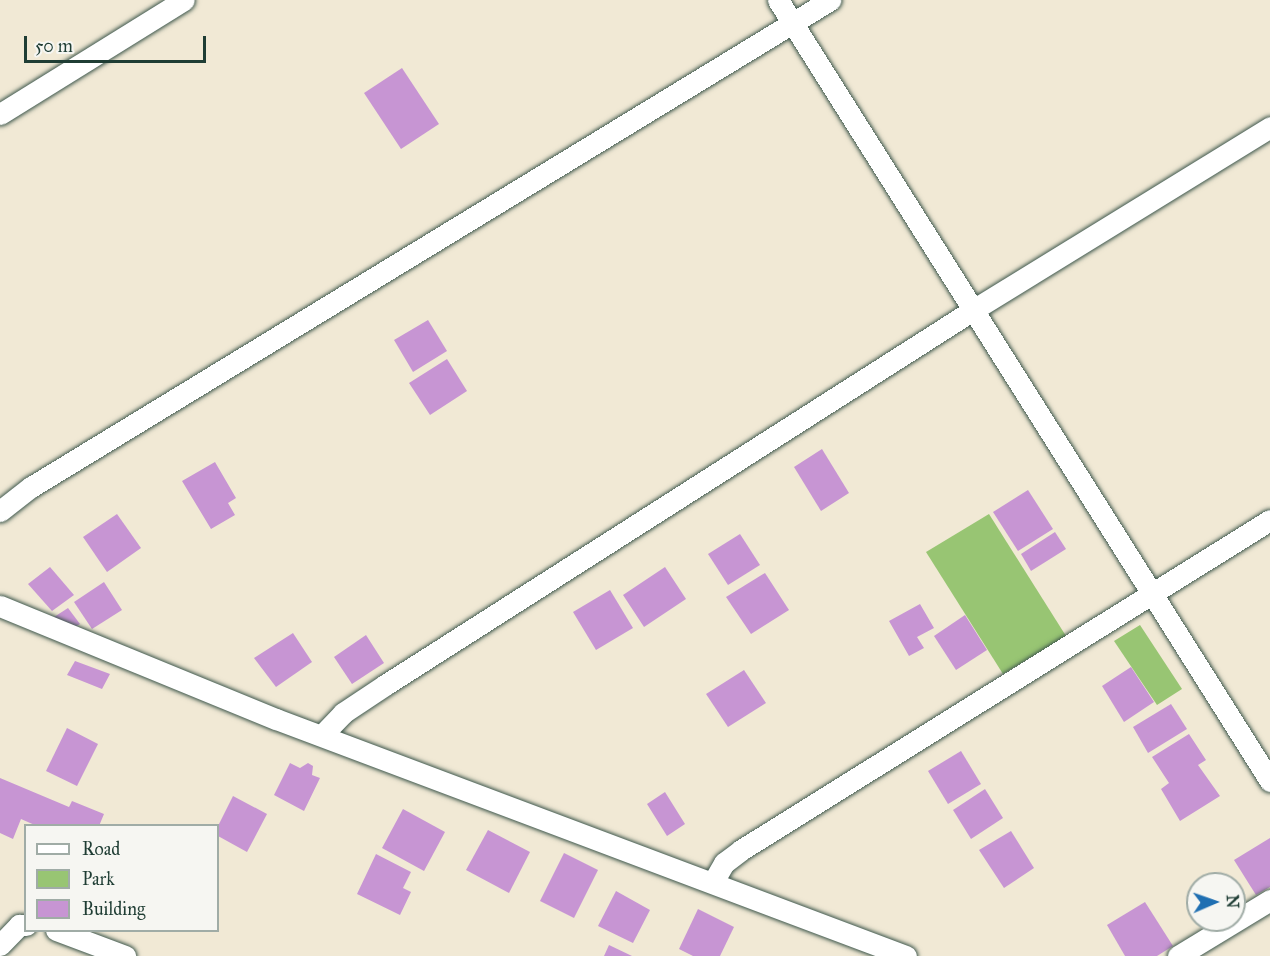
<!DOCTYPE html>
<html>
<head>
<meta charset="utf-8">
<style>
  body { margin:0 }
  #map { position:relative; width:1270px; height:956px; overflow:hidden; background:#f1e9d5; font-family:"IM FELL Great Primer",serif }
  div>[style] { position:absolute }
  .green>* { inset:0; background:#98c573 }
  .building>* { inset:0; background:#c795d3 }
  .roads { filter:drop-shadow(0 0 2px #3e574c) drop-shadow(0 0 2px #3e574c) }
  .minor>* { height:21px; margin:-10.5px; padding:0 10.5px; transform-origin:10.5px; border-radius:10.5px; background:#fff }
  span { translate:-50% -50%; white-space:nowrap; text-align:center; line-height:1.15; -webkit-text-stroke:6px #f6f6f2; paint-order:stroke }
  .legend { position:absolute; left:24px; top:824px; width:195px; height:108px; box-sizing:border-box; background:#f6f6f2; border:2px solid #a0aca6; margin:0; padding:8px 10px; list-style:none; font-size:18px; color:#1f3d34 }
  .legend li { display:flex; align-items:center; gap:12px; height:30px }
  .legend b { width:30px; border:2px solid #a0aca6 }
  .north { position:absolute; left:1186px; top:872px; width:60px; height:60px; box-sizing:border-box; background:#f6f6f2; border:2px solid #a0aca6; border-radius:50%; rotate:88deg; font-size:16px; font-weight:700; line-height:24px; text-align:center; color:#1f3d34 }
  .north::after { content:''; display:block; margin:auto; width:21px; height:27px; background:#1f6fb2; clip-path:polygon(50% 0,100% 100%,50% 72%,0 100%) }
  .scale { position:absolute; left:24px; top:36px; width:182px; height:27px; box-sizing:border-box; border:3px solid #1f3d34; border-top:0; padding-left:8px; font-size:18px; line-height:21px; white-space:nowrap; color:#1f3d34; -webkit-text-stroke:4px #f6f6f2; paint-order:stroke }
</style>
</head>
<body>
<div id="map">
  <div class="green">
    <div style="clip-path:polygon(989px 514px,1066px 636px,1003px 674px,926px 552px)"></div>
    <div style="clip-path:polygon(1140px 625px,1182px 689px,1157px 705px,1114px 641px)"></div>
  </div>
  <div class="building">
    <div style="clip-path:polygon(402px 68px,439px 124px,401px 149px,364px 93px)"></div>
    <div style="clip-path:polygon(428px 320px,447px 351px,413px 372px,394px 340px)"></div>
    <div style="clip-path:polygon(447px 359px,467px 391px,430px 415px,409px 383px)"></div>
    <div style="clip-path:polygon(822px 449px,849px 493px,821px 511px,794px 467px)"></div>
    <div style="clip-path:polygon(215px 462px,236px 498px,228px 503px,235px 515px,211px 529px,182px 481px)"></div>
    <div style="clip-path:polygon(1028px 490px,1053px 529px,1018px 551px,993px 512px)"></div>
    <div style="clip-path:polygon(117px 514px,141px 548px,107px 572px,83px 537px)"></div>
    <div style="clip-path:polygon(1055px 532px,1066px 549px,1031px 571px,1021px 554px)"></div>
    <div style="clip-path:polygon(740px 534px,760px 565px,728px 585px,708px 554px)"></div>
    <div style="clip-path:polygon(50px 567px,74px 595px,52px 611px,28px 584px)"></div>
    <div style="clip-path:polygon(665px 567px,686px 599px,644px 627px,623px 595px)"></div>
    <div style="clip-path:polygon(765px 573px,789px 610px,751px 634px,726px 597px)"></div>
    <div style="clip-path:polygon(104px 582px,122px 610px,92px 629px,74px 602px)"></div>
    <div style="clip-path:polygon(610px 590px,633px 628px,596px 650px,573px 612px)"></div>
    <div style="clip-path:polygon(920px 604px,934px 628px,917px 637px,924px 648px,909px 656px,889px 621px)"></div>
    <div style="clip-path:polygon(68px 608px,80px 624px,75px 627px,51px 619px)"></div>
    <div style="clip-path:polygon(965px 615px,987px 650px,956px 670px,934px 636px)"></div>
    <div style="clip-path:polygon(293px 633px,312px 662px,276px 687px,254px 658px)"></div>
    <div style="clip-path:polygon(366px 635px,384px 663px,352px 684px,334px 657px)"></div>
    <div style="clip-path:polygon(75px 661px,110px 674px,102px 689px,67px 675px)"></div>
    <div style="clip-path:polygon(1131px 667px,1154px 702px,1124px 722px,1102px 686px)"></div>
    <div style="clip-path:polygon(744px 670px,766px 703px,728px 727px,706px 694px)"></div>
    <div style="clip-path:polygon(1171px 704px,1187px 729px,1148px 753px,1133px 727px)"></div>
    <div style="clip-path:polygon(67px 728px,98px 744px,77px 786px,46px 771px)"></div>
    <div style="clip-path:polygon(1189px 734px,1206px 760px,1198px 765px,1220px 796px,1180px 821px,1161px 789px,1169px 783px,1152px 757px)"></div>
    <div style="clip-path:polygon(961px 751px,981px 784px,948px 804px,928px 771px)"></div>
    <div style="clip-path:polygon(290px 763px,300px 768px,308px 763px,313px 766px,312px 775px,320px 778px,304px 811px,274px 795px)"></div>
    <div style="clip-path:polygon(0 778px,69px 807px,72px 801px,104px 814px,99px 826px,37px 826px,21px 819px,13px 839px,0 833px)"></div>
    <div style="clip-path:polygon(985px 789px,1003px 818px,971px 839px,953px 810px)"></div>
    <div style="clip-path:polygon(665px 792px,685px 824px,667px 836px,647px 804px)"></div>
    <div style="clip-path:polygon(233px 796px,267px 814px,247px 852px,218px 836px,218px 826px)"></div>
    <div style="clip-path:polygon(403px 809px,445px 832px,424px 871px,382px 848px)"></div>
    <div style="clip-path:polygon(488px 830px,530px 852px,509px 893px,466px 870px)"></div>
    <div style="clip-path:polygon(1011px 831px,1034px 868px,1004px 888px,979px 850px)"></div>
    <div style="clip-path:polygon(1270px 838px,1270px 887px,1256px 895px,1234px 860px)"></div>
    <div style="clip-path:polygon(564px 853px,598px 870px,574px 918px,540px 901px)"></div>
    <div style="clip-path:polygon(376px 854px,411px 872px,403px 888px,411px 892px,400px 915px,357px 894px)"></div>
    <div style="clip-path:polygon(616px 891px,650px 910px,633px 943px,598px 926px)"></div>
    <div style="clip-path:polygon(1145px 902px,1173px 946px,1157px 956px,1125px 956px,1107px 925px)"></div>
    <div style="clip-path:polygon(698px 909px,734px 927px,720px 956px,693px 956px,679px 949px)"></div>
    <div style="clip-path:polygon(609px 945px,632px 956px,604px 956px)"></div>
  </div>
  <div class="roads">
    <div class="minor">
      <div style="left:778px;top:0;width:923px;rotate:57.79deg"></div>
      <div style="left:0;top:114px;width:216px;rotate:-31.8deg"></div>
      <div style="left:0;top:511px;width:39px;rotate:-38deg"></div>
      <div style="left:31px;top:487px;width:936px;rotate:-31.36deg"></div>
      <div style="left:0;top:606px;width:298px;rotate:22.3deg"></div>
      <div style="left:276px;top:719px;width:673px;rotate:20.62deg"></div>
      <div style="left:323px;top:734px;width:29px;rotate:-46deg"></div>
      <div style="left:343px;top:713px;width:50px;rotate:-33.7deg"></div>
      <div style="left:385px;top:685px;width:697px;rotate:-32.53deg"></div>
      <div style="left:973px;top:310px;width:349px;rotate:-31.6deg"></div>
      <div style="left:713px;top:882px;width:22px;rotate:-60deg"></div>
      <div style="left:724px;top:863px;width:21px;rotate:-37deg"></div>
      <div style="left:741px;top:850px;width:623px;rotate:-31.96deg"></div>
      <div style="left:56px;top:930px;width:74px;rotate:20.6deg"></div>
      <div style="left:0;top:945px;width:28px;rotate:-46deg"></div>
      <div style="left:19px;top:925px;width:7px"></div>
      <div style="left:1178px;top:956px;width:108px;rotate:-31.3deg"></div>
    </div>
  </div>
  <ul class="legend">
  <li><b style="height:8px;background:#fff"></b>Road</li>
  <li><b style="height:16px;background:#98c573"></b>Park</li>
  <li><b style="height:16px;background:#c795d3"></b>Building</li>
  </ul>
  <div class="north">N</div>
  <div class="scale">50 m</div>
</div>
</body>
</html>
